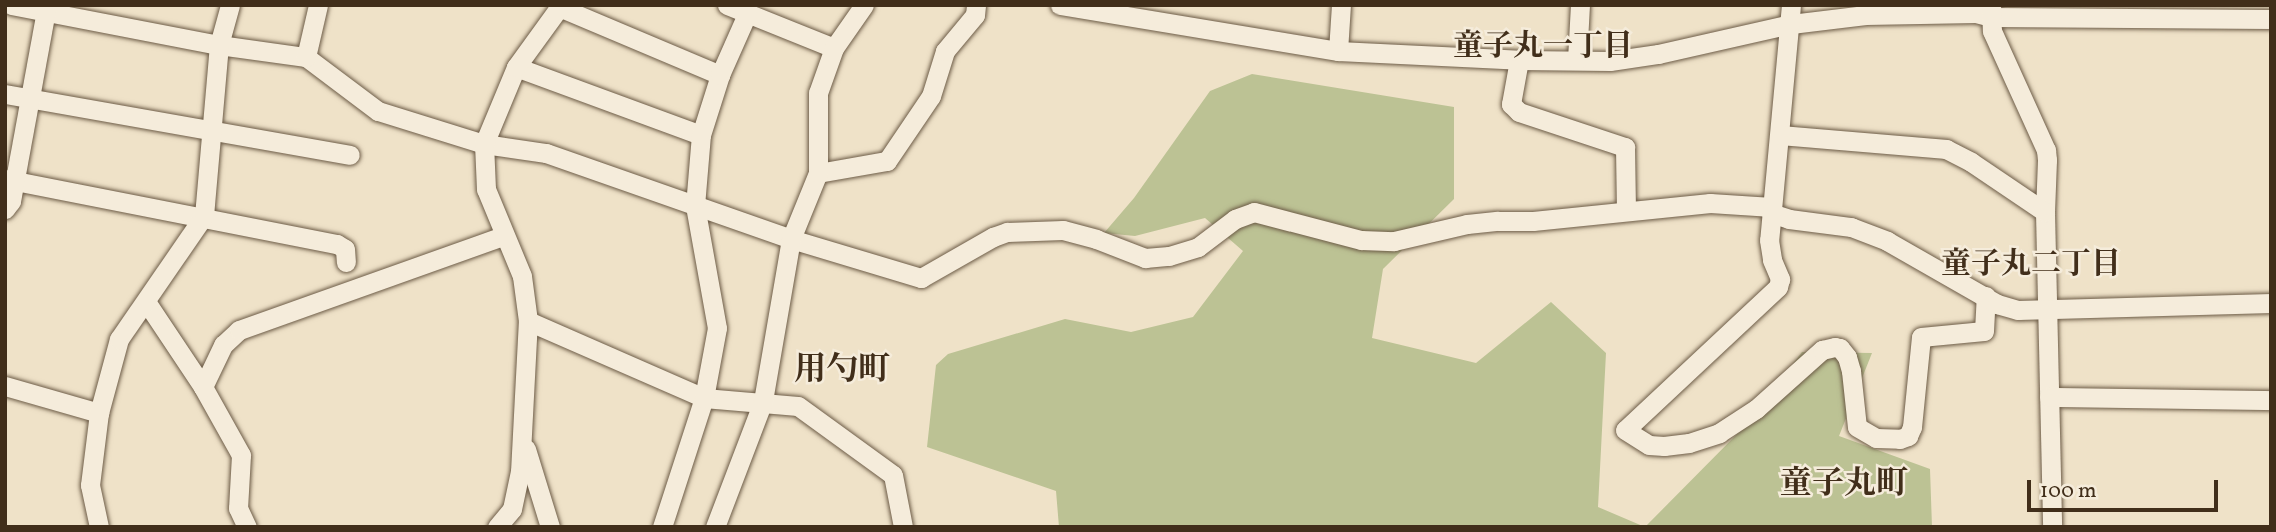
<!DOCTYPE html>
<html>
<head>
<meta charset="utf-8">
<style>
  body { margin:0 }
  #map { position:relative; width:2276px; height:532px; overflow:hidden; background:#efe2c8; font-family:Vollkorn,"Noto Serif JP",serif }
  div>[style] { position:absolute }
  .green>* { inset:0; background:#bcc294 }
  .roads { filter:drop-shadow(0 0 2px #6c5b46) drop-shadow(0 0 2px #6c5b46) }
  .minor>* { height:19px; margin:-9.5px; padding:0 9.5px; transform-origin:9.5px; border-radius:9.5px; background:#f5ecdb }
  span { translate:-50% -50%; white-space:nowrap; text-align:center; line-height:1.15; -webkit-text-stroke:5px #f5ecdb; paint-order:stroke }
  .neighbourhood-label { font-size:30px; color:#412e1a; font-weight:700 }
  .quarter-label { font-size:32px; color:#412e1a; font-weight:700 }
  .frame { position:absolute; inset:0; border:7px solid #412e1a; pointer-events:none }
  .scale { position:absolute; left:2027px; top:480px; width:191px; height:32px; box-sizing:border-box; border:4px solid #412e1a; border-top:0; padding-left:9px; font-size:21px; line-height:24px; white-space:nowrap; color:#412e1a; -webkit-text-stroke:5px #f5ecdb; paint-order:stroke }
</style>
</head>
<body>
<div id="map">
  <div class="green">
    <div style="clip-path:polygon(1252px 74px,1454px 107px,1454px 199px,1383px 269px,1372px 338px,1476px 363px,1551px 302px,1606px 353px,1598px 507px,1645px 527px,1742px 429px,1802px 352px,1872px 353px,1839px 436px,1930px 469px,1932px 527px,1059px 527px,1056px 491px,927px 447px,936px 365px,948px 354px,1065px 319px,1131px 332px,1193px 317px,1243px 251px,1205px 218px,1135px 236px,1104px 233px,1134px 198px,1210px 91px)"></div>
  </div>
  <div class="roads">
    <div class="minor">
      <div style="left:11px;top:5px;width:212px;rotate:10.9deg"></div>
      <div style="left:219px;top:45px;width:88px;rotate:7.9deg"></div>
      <div style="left:306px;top:57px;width:90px;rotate:36.9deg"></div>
      <div style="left:378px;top:111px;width:111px;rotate:17.3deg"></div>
      <div style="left:484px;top:144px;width:63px;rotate:8.3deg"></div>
      <div style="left:546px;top:153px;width:260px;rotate:19.3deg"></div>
      <div style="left:791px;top:239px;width:136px;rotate:16.7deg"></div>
      <div style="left:921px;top:278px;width:83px;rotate:-29.7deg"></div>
      <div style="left:993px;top:237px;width:15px;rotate:-20deg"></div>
      <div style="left:1007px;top:232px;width:56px;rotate:-2deg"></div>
      <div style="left:1063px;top:230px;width:34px;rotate:15deg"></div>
      <div style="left:1096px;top:239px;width:53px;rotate:21.2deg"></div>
      <div style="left:1145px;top:258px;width:24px;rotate:-5deg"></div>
      <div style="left:1169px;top:256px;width:30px;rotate:-17deg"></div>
      <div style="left:1198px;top:247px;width:46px;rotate:-37.1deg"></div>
      <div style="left:1235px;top:219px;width:20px;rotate:-20deg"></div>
      <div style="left:1254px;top:212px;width:111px;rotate:14.7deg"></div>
      <div style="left:1361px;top:240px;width:33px;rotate:2deg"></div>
      <div style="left:1394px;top:241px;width:75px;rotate:-13.1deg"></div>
      <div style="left:1467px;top:224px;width:31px;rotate:-6deg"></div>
      <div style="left:1498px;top:221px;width:35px"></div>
      <div style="left:1533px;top:221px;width:178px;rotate:-5.8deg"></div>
      <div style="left:1710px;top:203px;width:62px;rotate:3.7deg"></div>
      <div style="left:727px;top:5px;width:115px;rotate:21.9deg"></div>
      <div style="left:1060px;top:5px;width:282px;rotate:9.4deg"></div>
      <div style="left:1338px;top:51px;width:181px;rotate:2.8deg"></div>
      <div style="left:1519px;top:60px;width:91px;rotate:0.6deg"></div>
      <div style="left:1610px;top:61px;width:49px;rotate:-8.3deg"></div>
      <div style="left:1658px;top:54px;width:136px;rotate:-12.7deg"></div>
      <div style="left:1791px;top:24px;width:75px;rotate:-6.9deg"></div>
      <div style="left:1865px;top:15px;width:111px;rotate:-1deg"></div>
      <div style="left:1976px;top:13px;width:16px;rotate:15deg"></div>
      <div style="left:1991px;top:17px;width:280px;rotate:0.4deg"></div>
      <div style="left:1791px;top:5px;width:236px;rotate:95.3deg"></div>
      <div style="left:1769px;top:240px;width:20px;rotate:81deg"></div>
      <div style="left:1772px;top:260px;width:21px;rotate:67deg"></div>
      <div style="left:1780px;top:279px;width:8px;rotate:104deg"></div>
      <div style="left:1778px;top:287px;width:209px;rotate:136.9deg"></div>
      <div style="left:1625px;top:430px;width:28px;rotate:32deg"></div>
      <div style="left:1649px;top:445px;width:15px;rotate:4deg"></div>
      <div style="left:1664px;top:446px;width:25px;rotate:-7deg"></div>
      <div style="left:1689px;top:443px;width:32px;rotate:-18deg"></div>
      <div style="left:1719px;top:433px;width:44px;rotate:-33deg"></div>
      <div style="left:1756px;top:409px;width:89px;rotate:-41.8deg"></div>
      <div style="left:1822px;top:350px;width:13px;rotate:-13deg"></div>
      <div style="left:1835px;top:347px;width:5px;rotate:11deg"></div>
      <div style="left:1840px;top:348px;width:11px;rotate:52deg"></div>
      <div style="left:1847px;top:357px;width:15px;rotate:74deg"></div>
      <div style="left:1851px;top:371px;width:56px;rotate:83.9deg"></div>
      <div style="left:1857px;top:427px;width:22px;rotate:30deg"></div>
      <div style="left:1876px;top:438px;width:24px;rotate:2deg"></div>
      <div style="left:1900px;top:439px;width:9px;rotate:-21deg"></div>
      <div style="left:1908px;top:436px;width:10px;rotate:-66deg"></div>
      <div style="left:1912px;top:427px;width:90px;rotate:-84.3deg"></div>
      <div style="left:1921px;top:337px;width:63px;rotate:-5.4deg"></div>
      <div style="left:1984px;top:331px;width:35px;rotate:-87deg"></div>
      <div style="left:1991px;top:5px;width:26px;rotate:88deg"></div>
      <div style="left:1992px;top:31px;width:131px;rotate:65.6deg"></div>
      <div style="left:2046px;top:150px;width:10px;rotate:84deg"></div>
      <div style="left:2047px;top:160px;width:52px;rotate:92.2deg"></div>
      <div style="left:2045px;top:212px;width:315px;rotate:88.7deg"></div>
      <div style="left:559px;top:7px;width:175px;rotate:22.9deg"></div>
      <div style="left:1338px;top:51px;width:46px;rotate:-86.3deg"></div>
      <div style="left:306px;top:57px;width:53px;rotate:-77deg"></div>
      <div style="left:1519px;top:60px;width:45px;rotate:100.3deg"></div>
      <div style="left:1511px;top:104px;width:11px;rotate:45deg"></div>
      <div style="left:1519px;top:112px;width:112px;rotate:18.3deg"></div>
      <div style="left:1625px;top:147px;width:63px;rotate:89.1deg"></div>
      <div style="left:1577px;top:60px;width:55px;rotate:-86.9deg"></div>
      <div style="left:516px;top:67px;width:197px;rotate:20.2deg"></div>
      <div style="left:5px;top:94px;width:350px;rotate:10deg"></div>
      <div style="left:1780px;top:135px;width:167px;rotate:4.8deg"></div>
      <div style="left:1946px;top:149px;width:28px;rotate:27deg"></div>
      <div style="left:1971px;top:162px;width:89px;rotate:34deg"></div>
      <div style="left:818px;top:173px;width:70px;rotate:-9.9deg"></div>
      <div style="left:887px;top:161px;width:78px;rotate:-55.9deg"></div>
      <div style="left:931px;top:96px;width:47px;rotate:-72.7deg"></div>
      <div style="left:945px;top:51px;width:47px;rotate:-50.2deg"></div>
      <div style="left:975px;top:15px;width:10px;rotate:-84deg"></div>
      <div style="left:5px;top:179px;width:338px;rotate:11.1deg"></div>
      <div style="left:337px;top:244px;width:9px;rotate:32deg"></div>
      <div style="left:345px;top:249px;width:13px;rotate:86deg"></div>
      <div style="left:5px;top:209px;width:10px;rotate:-53deg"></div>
      <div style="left:11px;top:201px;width:199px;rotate:-79.6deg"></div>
      <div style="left:1771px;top:213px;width:19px;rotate:18deg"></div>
      <div style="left:1789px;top:219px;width:63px;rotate:7.4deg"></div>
      <div style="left:1851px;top:227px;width:39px;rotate:21deg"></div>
      <div style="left:1887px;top:241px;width:127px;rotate:29.8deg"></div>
      <div style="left:1997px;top:304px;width:22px;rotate:16deg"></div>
      <div style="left:2018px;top:310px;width:253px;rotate:-1.6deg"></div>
      <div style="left:147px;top:303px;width:101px;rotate:56.3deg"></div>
      <div style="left:203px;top:387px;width:78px;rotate:60.8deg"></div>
      <div style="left:241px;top:455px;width:53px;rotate:93.2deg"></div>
      <div style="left:238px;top:508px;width:21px;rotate:65deg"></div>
      <div style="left:528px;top:321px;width:192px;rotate:23.6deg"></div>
      <div style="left:704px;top:398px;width:94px;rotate:4.9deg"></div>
      <div style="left:798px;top:406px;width:117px;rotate:36deg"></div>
      <div style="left:893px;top:475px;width:53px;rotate:79.1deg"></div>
      <div style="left:5px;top:386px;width:98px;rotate:16deg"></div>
      <div style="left:203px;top:387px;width:47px;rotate:-64.5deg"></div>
      <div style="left:223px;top:345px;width:22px;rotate:-43deg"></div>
      <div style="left:239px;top:330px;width:280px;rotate:-19.6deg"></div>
      <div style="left:2049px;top:397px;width:222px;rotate:0.8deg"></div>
      <div style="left:526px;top:449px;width:82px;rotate:72.9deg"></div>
      <div style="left:99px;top:527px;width:43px;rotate:-102.1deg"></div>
      <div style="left:90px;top:485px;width:73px;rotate:-82.9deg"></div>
      <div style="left:99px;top:413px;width:77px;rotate:-74.9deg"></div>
      <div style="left:119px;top:339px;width:150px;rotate:-55.4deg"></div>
      <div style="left:204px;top:216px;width:172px;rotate:-85deg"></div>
      <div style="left:219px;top:45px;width:41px;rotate:-74.6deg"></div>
      <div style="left:497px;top:527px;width:23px;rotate:-50deg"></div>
      <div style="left:512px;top:509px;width:38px;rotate:-78deg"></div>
      <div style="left:520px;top:472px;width:151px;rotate:-87deg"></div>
      <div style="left:528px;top:321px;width:45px;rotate:-97.6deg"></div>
      <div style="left:522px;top:276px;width:94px;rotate:-112.5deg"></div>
      <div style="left:486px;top:189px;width:45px;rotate:-92.5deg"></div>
      <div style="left:484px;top:144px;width:83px;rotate:-67.4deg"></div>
      <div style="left:516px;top:67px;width:77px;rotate:-54deg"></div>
      <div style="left:662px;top:527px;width:136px;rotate:-72deg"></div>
      <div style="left:704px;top:398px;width:71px;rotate:-79.5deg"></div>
      <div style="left:717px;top:328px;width:124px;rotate:-100.2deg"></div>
      <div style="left:695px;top:206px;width:71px;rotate:-85.2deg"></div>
      <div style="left:701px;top:135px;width:63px;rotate:-72.4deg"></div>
      <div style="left:720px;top:75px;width:67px;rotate:-66.1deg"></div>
      <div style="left:715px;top:527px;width:135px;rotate:-69.1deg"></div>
      <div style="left:763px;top:401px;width:164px;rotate:-80.2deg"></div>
      <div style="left:791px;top:239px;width:71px;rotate:-67.8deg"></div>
      <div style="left:818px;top:173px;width:80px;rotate:-90deg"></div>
      <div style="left:818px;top:93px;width:48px;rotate:-70.4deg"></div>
      <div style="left:834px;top:48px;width:52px;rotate:-55.1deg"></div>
    </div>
  </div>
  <div class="neighbourhood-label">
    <span style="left:1543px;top:47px">童子丸一丁目</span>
    <span style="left:2031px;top:265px">童子丸二丁目</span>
  </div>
  <div class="quarter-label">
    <span style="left:842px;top:371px">用勺町</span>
    <span style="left:1844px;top:485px">童子丸町</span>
  </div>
  <div class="frame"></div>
  <div class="scale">100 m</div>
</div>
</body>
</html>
